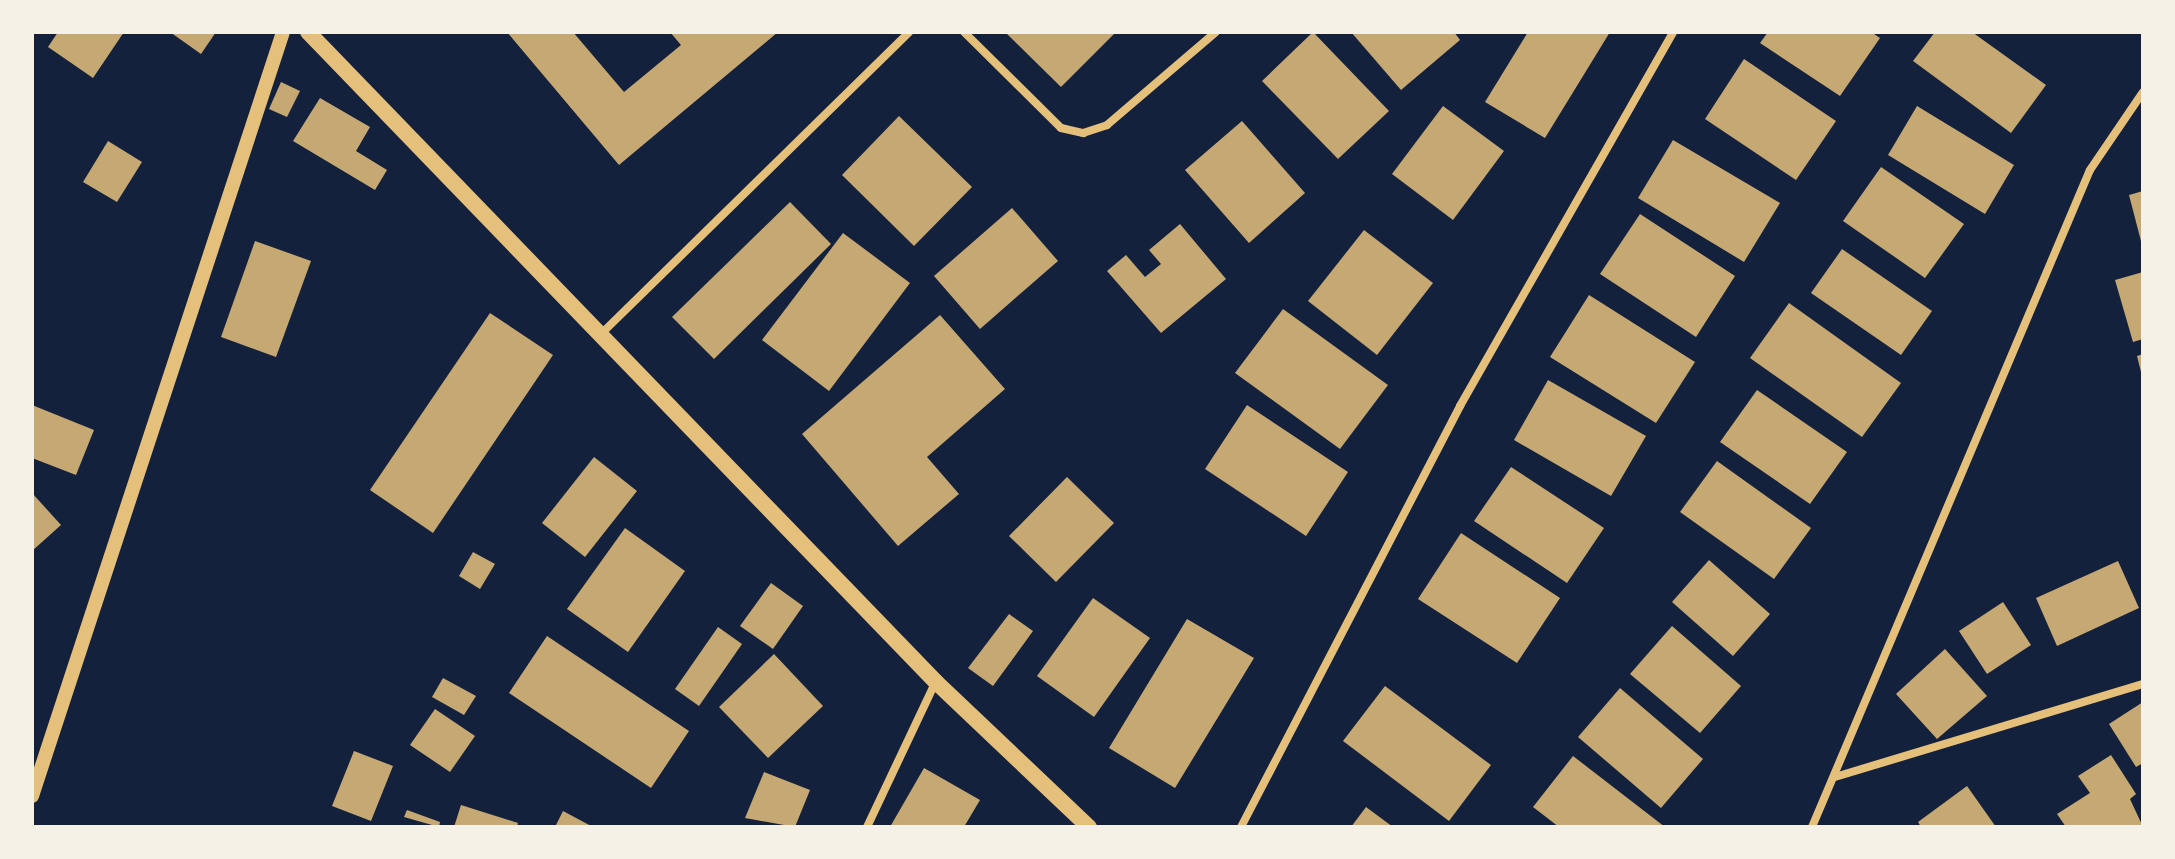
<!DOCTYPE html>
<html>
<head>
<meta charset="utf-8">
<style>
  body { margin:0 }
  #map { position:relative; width:2175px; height:859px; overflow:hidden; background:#14213d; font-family:"Work Sans",sans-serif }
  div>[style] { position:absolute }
  .building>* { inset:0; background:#c6a872 }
  .minor>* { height:8px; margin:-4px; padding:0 4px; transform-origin:4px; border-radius:4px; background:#e5c07b }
  .tertiary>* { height:14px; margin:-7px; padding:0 7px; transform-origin:7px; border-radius:7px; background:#e5c07b }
  .secondary>* { height:16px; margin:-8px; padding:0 8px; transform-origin:8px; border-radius:8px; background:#e5c07b }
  span { translate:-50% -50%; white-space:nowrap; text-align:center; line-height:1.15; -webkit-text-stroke:7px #f6f1e7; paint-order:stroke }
  .frame { position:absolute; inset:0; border:34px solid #f6f1e7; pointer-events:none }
</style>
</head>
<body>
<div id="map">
  <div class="building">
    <div style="clip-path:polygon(58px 32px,124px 32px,93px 78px,48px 47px)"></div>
    <div style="clip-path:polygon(170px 32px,216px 32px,201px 54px)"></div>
    <div style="clip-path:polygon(507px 32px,573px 32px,624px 92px,681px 45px,670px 32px,778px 32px,619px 165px)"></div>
    <div style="clip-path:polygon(1005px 32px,1116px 32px,1061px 87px)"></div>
    <div style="clip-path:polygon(1313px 32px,1389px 111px,1338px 159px,1262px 81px)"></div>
    <div style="clip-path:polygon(1351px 32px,1454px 32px,1460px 40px,1401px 90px)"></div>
    <div style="clip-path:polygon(1528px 32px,1610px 32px,1545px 138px,1485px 102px)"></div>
    <div style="clip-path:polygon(1768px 32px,1871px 32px,1880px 38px,1840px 96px,1760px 43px)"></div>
    <div style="clip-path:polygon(1935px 32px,1972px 32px,2046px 85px,2011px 133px,1913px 61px)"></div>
    <div style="clip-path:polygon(1744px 59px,1836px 121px,1796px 180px,1705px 119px)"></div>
    <div style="clip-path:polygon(281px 82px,300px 91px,287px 117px,269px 109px)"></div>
    <div style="clip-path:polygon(320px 98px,370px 127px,356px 151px,387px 170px,375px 190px,293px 141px)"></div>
    <div style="clip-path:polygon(1443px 106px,1504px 151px,1453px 220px,1392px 174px)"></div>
    <div style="clip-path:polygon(1917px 106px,2014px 165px,1985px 214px,1888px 155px)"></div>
    <div style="clip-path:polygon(899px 116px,972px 187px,914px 246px,842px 175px)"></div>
    <div style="clip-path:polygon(1242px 121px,1305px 193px,1249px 243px,1185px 170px)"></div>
    <div style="clip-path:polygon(1673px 140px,1780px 203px,1744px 262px,1638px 198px)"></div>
    <div style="clip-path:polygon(108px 141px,142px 162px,117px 202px,83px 182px)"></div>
    <div style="clip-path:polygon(1881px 167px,1964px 224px,1925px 278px,1843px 221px)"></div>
    <div style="clip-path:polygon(2143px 191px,2143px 245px,2142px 245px,2129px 195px)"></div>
    <div style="clip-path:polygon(790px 202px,831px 244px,714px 359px,672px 317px)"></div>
    <div style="clip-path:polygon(1012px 208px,1058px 261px,980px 329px,934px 276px)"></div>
    <div style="clip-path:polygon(1640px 214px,1735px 276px,1696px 337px,1600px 274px)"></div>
    <div style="clip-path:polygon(1180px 224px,1226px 279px,1161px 333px,1107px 271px,1126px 255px,1145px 277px,1161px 264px,1149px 250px)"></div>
    <div style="clip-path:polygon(1364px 230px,1433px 283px,1377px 355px,1308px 301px)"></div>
    <div style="clip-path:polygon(843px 233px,910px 283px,829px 391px,762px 340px)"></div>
    <div style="clip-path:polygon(255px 241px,311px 261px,276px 357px,221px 337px)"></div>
    <div style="clip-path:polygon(1842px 249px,1932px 311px,1901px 355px,1811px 293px)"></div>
    <div style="clip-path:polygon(2143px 272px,2143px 339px,2133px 342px,2115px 280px)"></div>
    <div style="clip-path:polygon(1589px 295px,1695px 362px,1656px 423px,1550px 357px)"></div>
    <div style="clip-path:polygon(1789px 303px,1901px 383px,1862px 437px,1750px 358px)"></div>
    <div style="clip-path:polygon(1283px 309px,1388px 385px,1340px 449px,1235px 373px)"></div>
    <div style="clip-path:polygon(490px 313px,553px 355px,433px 533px,370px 490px)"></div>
    <div style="clip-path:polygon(940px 315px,1005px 389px,927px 457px,959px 494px,898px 546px,802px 434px)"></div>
    <div style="clip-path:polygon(2143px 354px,2143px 376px,2142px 376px,2137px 356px)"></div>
    <div style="clip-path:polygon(1548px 380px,1646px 436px,1611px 496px,1514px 440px)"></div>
    <div style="clip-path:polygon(1757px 390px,1847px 452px,1810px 504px,1720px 442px)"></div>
    <div style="clip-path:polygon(32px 405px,94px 430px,76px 475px,32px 458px)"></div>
    <div style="clip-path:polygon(1247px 405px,1348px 472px,1306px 536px,1205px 469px)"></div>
    <div style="clip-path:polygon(594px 457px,637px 491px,585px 557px,542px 523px)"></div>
    <div style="clip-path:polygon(1717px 461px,1811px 528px,1774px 579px,1680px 512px)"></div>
    <div style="clip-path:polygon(1511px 467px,1604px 528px,1567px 583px,1474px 521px)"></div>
    <div style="clip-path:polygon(1067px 477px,1114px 523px,1056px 582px,1009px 536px)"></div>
    <div style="clip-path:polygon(32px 493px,61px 525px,32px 551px)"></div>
    <div style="clip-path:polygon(625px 528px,685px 571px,628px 652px,567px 609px)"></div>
    <div style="clip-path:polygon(1461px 533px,1560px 598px,1517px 663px,1418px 599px)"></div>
    <div style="clip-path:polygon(473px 552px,495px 564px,480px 589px,459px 576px)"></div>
    <div style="clip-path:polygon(1709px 560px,1770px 614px,1733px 656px,1672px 602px)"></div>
    <div style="clip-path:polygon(2118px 561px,2139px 608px,2057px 646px,2036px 598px)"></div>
    <div style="clip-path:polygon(771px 583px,803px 606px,773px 649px,740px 626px)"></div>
    <div style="clip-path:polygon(1093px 598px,1150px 638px,1094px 717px,1037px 676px)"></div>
    <div style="clip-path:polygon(2003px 602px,2031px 645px,1987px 674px,1959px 631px)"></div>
    <div style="clip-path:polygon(1009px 614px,1033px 631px,993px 686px,968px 668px)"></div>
    <div style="clip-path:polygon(1187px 619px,1254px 658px,1175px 788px,1109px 748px)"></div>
    <div style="clip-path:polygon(1672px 626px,1741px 686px,1700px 733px,1630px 674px)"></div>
    <div style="clip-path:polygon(718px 627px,742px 644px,699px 706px,675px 689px)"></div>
    <div style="clip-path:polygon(547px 636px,689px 731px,651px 788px,509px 693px)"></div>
    <div style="clip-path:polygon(1945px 649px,1987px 696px,1937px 739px,1896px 694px)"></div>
    <div style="clip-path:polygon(774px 654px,823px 706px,768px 758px,719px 707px)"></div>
    <div style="clip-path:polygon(443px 678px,476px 696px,464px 715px,432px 697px)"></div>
    <div style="clip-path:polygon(1385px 686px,1491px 765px,1449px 821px,1343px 741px)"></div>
    <div style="clip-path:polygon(1620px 688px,1703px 759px,1661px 808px,1578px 737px)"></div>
    <div style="clip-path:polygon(2143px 702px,2143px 763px,2136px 767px,2109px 724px)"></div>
    <div style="clip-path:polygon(435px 709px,475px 736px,450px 772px,410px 745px)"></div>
    <div style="clip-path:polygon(354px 751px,393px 766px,371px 821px,332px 806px)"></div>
    <div style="clip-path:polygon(2111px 755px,2136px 794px,2130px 799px,2143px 827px,2066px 827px,2057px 814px,2090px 793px,2078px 776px)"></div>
    <div style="clip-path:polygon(1573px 756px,1665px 827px,1559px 827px,1533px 807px)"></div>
    <div style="clip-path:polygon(924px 768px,980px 800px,964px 827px,890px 827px)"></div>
    <div style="clip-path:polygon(764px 772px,810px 790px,795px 827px,745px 818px)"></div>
    <div style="clip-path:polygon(1967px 786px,1996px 827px,1921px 827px,1918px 822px)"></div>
    <div style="clip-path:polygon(461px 805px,518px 823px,517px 827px,454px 827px)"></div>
    <div style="clip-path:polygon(1366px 807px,1393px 827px,1351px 827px)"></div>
    <div style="clip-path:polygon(407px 810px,440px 822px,439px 827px,404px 817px)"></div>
    <div style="clip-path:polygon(563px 811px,593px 827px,555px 827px)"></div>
  </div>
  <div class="minor">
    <div style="left:964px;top:32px;width:136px;rotate:44.7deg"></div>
    <div style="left:1061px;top:128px;width:23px;rotate:13deg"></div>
    <div style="left:1083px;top:133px;width:25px;rotate:-18deg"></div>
    <div style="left:1107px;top:125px;width:143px;rotate:-40.5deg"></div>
    <div style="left:601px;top:334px;width:431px;rotate:-44.4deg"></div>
    <div style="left:1835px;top:777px;width:322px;rotate:-16.8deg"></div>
    <div style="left:867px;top:827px;width:159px;rotate:-64.7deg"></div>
    <div style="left:1241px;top:827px;width:475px;rotate:-62.5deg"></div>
    <div style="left:1460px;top:406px;width:430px;rotate:-60.3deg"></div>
    <div style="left:1812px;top:827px;width:713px;rotate:-67.07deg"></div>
    <div style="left:2090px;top:170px;width:94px;rotate:-55.8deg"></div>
  </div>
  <div class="tertiary">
    <div style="left:32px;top:796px;width:804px;rotate:-71.81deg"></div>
  </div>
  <div class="secondary">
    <div style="left:308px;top:32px;width:904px;rotate:45.99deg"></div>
    <div style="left:936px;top:682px;width:211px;rotate:43.5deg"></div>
  </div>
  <div class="frame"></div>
</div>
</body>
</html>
